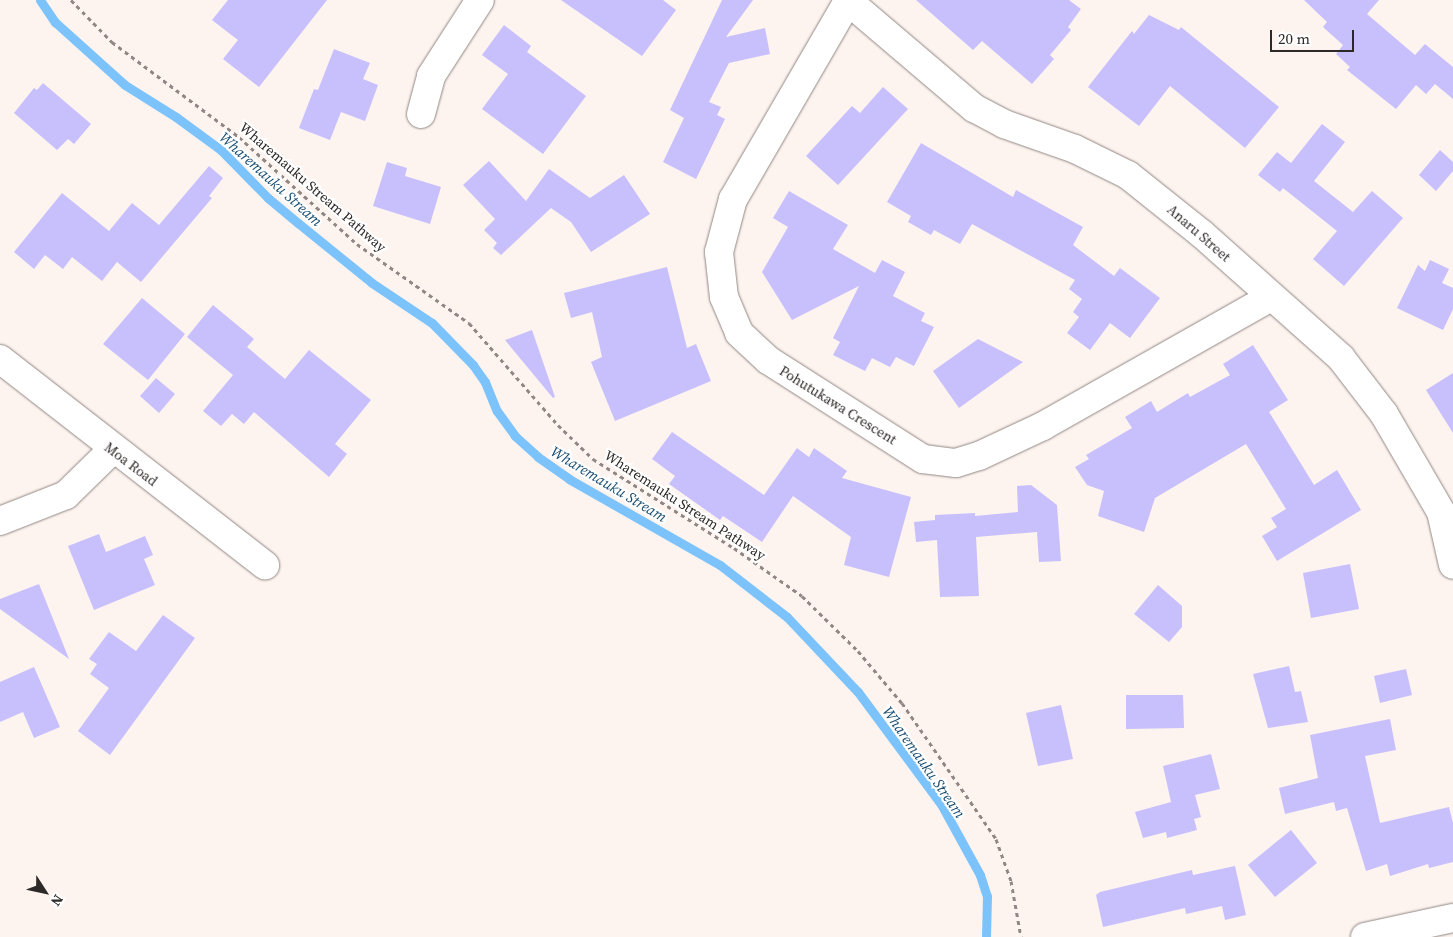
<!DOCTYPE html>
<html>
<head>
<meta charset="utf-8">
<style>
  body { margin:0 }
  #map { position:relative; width:1453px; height:937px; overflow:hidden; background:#fdf3ef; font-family:"Source Serif 4",serif }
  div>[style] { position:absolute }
  .stream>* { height:9px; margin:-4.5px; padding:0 4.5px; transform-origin:4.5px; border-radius:4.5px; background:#7dc3fb }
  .building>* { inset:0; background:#c8c0fd }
  .path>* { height:3px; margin-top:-1.5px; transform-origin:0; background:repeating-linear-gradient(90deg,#8f8886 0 4px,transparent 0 8px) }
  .roads { filter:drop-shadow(0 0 1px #908783) drop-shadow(0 0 1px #908783) }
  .street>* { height:28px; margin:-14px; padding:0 14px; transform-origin:14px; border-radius:14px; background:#fff }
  span { translate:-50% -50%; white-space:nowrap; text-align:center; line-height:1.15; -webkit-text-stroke:4.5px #fff; paint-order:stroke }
  .street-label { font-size:14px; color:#2d2928 }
  .water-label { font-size:15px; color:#194d71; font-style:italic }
  .north { position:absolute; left:20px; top:867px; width:50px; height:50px; -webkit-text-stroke:4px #fff; paint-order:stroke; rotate:125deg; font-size:14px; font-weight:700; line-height:20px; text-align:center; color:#2d2928 }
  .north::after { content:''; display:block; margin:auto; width:18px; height:22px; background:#2d2928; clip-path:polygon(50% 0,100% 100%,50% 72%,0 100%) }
  .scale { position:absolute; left:1270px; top:30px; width:84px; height:22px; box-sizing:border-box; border:2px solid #2d2928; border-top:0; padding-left:6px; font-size:15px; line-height:18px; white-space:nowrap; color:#2d2928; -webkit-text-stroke:4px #fff; paint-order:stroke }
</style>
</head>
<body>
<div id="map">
  <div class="stream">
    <div style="left:40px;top:0;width:27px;rotate:56deg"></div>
    <div style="left:55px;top:22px;width:94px;rotate:42deg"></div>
    <div style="left:125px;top:85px;width:60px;rotate:32.1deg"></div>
    <div style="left:176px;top:117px;width:56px;rotate:36.3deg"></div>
    <div style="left:221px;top:150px;width:67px;rotate:45.6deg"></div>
    <div style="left:268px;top:198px;width:39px;rotate:40deg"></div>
    <div style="left:298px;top:223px;width:95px;rotate:39deg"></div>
    <div style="left:372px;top:283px;width:72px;rotate:33.7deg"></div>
    <div style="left:432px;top:323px;width:59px;rotate:45.7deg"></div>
    <div style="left:473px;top:365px;width:21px;rotate:55deg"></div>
    <div style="left:485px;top:382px;width:31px;rotate:68deg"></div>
    <div style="left:497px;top:411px;width:31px;rotate:54deg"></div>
    <div style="left:515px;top:436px;width:31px;rotate:42deg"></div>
    <div style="left:538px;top:457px;width:38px;rotate:35deg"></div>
    <div style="left:569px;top:479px;width:174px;rotate:29.7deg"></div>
    <div style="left:720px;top:565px;width:85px;rotate:37.8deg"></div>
    <div style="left:787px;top:617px;width:103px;rotate:46.6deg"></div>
    <div style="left:858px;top:692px;width:139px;rotate:53.5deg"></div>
    <div style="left:941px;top:804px;width:81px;rotate:61.2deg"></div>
    <div style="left:980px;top:875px;width:22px;rotate:72deg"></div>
    <div style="left:987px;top:896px;width:41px;rotate:91.4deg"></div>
  </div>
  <div class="building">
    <div style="clip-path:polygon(228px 0,327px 0,259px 87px,223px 59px,238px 40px,212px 20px)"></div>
    <div style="clip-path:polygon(561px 0,663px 0,676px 10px,642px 56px)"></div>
    <div style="clip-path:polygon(722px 0,753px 0,726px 37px,765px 28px,770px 54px,729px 63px,709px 102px,721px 107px,717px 115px,725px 119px,696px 179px,663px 162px,684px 118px,670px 110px)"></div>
    <div style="clip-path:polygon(916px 0,1069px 0,1081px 9px,1068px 27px,1071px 30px,1050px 55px,1054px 59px,1032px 84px,982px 41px,973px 50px)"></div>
    <div style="clip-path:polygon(1304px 0,1379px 0,1367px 14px,1415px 55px,1425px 44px,1453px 67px,1453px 99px,1435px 84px,1426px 94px,1416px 85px,1396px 109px,1347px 70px,1350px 67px,1336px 54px,1343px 45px,1323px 27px,1327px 22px)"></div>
    <div style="clip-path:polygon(1149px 15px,1179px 30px,1181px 27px,1279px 107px,1245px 148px,1170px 86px,1139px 126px,1088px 87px,1132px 31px,1134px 34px)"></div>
    <div style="clip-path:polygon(504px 25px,531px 46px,527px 52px,586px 96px,543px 154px,482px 109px,508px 74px,482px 55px)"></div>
    <div style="clip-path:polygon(334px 49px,370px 63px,363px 79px,378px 85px,365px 121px,341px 112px,330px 140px,299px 128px,314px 89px,318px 90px)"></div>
    <div style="clip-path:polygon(43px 83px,91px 124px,74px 144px,68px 139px,57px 150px,14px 113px,34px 88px,37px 90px)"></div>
    <div style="clip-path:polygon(883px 87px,908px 109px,838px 185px,806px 156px,852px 106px,860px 113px)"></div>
    <div style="clip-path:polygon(1322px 124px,1345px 142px,1314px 181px,1353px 212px,1372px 191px,1403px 218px,1344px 286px,1313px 259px,1337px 231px,1283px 188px,1280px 192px,1258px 175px,1277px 152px,1291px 163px)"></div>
    <div style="clip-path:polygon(921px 143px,1013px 197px,1016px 190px,1083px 227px,1073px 245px,1114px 276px,1120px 268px,1160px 298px,1130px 338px,1110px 323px,1090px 350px,1067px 333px,1079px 317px,1073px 312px,1082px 299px,1069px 289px,1075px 280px,972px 224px,960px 244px,934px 230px,931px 235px,908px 222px,911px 216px,887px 202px)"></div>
    <div style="clip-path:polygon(1440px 150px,1453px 162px,1453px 171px,1436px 191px,1419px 175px)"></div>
    <div style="clip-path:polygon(489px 161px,526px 201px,549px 169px,590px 198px,624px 175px,650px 214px,591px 252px,571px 222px,551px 208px,501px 255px,493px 248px,497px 243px,484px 230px,495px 219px,463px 185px)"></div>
    <div style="clip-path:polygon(387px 162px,407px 168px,405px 176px,441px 187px,430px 224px,373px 206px)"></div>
    <div style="clip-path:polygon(209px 166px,223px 178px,209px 196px,212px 198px,141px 282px,117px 262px,102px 281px,72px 257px,63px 269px,45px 255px,34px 269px,14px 252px,62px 193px,109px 231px,132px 203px,159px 225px)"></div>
    <div style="clip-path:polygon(789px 191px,848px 225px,833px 249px,875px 273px,882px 260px,905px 272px,893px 296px,925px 313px,921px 321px,934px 327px,914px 366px,896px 357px,890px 367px,872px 358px,865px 371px,833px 355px,840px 342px,833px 338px,859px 286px,792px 320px,762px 272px,788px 227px,773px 218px)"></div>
    <div style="clip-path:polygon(1430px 260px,1449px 269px,1442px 283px,1453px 288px,1453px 309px,1443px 330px,1397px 308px,1418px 265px,1425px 271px)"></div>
    <div style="clip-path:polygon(667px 267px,687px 348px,696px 344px,711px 381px,615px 421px,591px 362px,602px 357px,592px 312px,571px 318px,564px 293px)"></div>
    <div style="clip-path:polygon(142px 298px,185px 334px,148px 380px,103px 344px)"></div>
    <div style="clip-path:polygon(213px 305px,254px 339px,247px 347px,285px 379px,309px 350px,371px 400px,335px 444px,347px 454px,329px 477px,254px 412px,244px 424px,232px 414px,221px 426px,203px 411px,233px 375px,187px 337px)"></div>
    <div style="clip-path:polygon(532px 330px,555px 397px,553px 398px,505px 340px)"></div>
    <div style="clip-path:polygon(978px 339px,1023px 362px,959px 408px,933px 371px)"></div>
    <div style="clip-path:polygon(1253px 345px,1288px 400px,1269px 412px,1314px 485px,1337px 470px,1361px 510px,1277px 561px,1262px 536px,1277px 527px,1271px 518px,1286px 509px,1246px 444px,1155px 498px,1144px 532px,1098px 516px,1104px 491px,1087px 485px,1075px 467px,1089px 459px,1086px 455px,1132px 428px,1125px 417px,1151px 401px,1157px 412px,1188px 393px,1190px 397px,1230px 375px,1223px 364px)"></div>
    <div style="clip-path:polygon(1453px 373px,1453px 433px,1426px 390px)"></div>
    <div style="clip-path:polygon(156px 378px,175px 394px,159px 413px,140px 396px)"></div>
    <div style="clip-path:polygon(672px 432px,764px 495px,797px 448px,809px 457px,814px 448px,847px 471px,842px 478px,911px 497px,889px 577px,844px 565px,851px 537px,793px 496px,762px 542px,723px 516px,720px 520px,669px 484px,675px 476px,652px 459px)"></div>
    <div style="clip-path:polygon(1031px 485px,1057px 505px,1061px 561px,1039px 562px,1037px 532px,976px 537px,979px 596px,940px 597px,937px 540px,916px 542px,914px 522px,935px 520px,935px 515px,975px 513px,975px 516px,1018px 512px,1017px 486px)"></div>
    <div style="clip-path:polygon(99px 534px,106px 552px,145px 536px,153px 555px,144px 559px,155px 585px,94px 610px,68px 546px)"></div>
    <div style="clip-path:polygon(1350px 564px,1359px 609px,1311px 618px,1303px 573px)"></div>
    <div style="clip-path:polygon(39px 584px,69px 659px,0 609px,0 599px)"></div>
    <div style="clip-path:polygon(1158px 585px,1182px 606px,1182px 627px,1169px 642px,1134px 614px)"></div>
    <div style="clip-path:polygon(163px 615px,195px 638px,110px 755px,78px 731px,109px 688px,90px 674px,97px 664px,89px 659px,109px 632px,136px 651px)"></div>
    <div style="clip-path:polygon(1289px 666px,1295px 692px,1301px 691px,1308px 722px,1268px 728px,1253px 674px)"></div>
    <div style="clip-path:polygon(34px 667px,60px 727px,34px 738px,23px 712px,0 722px,0 682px)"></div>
    <div style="clip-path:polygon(1406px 669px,1412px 695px,1380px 703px,1374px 676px)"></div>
    <div style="clip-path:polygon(1126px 695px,1183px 695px,1184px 728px,1126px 729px)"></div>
    <div style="clip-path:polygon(1061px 705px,1073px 759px,1038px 766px,1026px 713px)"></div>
    <div style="clip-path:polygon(1390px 719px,1396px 750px,1365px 756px,1380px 823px,1449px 807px,1453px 823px,1453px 862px,1429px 868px,1428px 864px,1390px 876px,1387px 864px,1366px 871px,1347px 808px,1336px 811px,1334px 802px,1285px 814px,1279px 788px,1318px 778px,1310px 735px)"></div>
    <div style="clip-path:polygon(1211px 754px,1220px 789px,1195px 795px,1201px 817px,1194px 819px,1197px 830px,1167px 838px,1166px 832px,1143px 838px,1135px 812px,1171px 802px,1163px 766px)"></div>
    <div style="clip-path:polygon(1291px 830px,1317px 863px,1275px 897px,1248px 865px)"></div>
    <div style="clip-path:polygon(1235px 866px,1246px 915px,1225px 920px,1222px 906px,1186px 914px,1185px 908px,1103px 927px,1096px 895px,1100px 892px,1192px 870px,1193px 875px)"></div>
  </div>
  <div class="path">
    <div style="left:71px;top:0;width:59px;rotate:45.7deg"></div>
    <div style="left:112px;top:42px;width:159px;rotate:36.8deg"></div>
    <div style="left:239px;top:137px;width:159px;rotate:42.2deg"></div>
    <div style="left:357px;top:244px;width:137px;rotate:35.2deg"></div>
    <div style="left:469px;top:323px;width:135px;rotate:48.9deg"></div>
    <div style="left:558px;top:425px;width:49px;rotate:44.2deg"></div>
    <div style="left:593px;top:459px;width:167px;rotate:32.3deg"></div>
    <div style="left:734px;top:548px;width:83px;rotate:35.2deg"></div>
    <div style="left:802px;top:596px;width:78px;rotate:44.5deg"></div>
    <div style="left:858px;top:651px;width:68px;rotate:49.8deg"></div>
    <div style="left:902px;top:703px;width:165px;rotate:55.3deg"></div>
    <div style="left:996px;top:839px;width:45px;rotate:70.3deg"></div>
    <div style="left:1011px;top:881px;width:57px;rotate:79.9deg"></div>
  </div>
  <div class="roads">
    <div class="street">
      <div style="left:847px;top:0;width:167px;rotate:40.4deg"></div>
      <div style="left:974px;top:108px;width:34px;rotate:28deg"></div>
      <div style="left:1004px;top:124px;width:75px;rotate:19.4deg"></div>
      <div style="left:1075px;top:149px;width:59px;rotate:26.1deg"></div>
      <div style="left:1128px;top:175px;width:95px;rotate:38.6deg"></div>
      <div style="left:1202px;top:234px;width:186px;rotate:41.7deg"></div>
      <div style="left:1341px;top:358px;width:71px;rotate:52.5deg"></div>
      <div style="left:1384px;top:414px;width:113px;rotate:59.8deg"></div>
      <div style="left:1441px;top:512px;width:54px;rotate:77.2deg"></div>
      <div style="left:848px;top:1px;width:229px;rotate:120.1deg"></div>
      <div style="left:733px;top:199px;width:55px;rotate:104.8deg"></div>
      <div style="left:719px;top:252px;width:45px;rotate:83.7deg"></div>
      <div style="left:724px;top:297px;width:39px;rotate:67deg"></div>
      <div style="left:739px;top:333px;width:40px;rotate:43deg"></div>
      <div style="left:768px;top:360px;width:184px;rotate:32.6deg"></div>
      <div style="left:923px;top:459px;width:33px;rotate:7deg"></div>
      <div style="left:956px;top:463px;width:24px;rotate:-17deg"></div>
      <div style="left:979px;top:456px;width:71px;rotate:-25.1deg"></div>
      <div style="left:1043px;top:426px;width:262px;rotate:-29.5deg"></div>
      <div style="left:421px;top:114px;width:39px;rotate:-75deg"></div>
      <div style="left:431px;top:76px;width:90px;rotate:-57.2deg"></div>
      <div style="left:0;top:359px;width:336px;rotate:37.9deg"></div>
      <div style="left:0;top:521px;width:71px;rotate:-21.5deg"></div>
      <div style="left:66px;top:495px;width:64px;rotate:-44.4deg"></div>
      <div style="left:1365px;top:937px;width:90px;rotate:-12.2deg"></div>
    </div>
  </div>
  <div class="street-label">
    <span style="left:313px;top:187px;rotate:41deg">Wharemauku Stream Pathway</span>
    <span style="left:1199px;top:233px;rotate:41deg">Anaru Street</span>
    <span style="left:838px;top:405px;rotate:32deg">Pohutukawa Crescent</span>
    <span style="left:131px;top:464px;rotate:37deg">Moa Road</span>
    <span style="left:685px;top:505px;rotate:33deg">Wharemauku Stream Pathway</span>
  </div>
  <div class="water-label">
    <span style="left:271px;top:179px;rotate:42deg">Wharemauku Stream</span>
    <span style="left:609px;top:484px;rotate:31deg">Wharemauku Stream</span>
    <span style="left:924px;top:762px;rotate:55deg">Wharemauku Stream</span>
  </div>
  <div class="north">N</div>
  <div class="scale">20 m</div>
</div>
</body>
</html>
